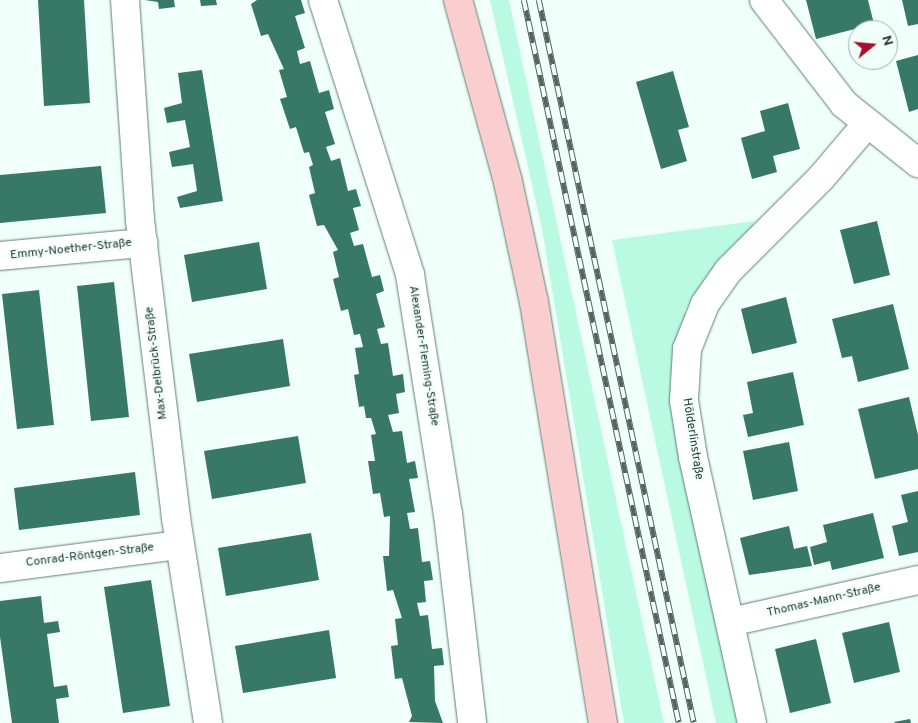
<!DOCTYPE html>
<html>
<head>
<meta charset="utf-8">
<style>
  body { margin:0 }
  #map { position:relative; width:918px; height:723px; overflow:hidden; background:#f0fff9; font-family:Overpass,sans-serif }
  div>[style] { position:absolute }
  .green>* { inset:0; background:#bafae3 }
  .building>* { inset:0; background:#377964 }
  .roads { filter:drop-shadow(0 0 1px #5e7f73) drop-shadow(0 0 1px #5e7f73) }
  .minor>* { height:28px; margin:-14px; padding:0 14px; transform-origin:14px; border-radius:14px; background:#fff }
  .major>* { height:28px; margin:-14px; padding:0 14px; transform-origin:14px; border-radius:14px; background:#facece }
  .rail>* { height:5.5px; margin-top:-2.75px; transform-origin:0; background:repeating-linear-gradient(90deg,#f0fff9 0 11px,#56645f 0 22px); box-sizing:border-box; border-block:1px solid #56645f }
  span { translate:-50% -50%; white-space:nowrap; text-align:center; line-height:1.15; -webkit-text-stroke:5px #f0fff9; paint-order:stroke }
  .street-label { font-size:12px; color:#2a3833 }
  .north { position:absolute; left:848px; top:20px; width:50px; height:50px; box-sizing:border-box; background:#f0fff9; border:1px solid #a1afaa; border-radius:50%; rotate:73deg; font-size:14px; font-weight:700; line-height:20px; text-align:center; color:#2a3833 }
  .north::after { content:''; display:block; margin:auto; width:18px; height:22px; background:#a70e2e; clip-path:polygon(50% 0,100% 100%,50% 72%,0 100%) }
</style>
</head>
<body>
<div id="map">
  <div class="green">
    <div style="clip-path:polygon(490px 0,509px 0,664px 723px,624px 723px,542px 229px)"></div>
    <div style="clip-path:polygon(755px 221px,735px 253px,721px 256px,684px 311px,688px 321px,678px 353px,741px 723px,716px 723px,612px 240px)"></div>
  </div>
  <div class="building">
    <div style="clip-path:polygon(38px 0,84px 0,90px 103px,44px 106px)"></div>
    <div style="clip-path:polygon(145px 0,174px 0,175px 7px,159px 9px,158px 2px)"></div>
    <div style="clip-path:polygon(200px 0,216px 0,217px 5px,201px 6px)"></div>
    <div style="clip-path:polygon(257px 0,301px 0,305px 13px,295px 16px,305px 48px,297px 51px,300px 64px,310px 61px,319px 93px,329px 90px,334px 109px,325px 112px,335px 144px,326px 147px,331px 161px,340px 158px,348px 191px,356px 189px,361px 206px,353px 208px,359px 230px,350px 233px,354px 246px,363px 244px,372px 277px,380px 275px,384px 291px,376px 294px,385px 327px,377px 329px,381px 344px,388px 343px,393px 376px,403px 374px,405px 392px,396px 394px,399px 413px,388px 415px,393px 432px,402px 431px,407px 463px,415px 461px,418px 478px,409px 479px,415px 512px,407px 513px,410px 529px,418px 528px,422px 562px,430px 561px,433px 580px,424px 581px,426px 602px,417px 603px,420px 616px,428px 615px,432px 649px,442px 648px,444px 665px,434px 666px,435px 701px,443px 723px,409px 722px,412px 716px,402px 678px,395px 679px,391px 646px,398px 645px,395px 619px,402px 618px,393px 590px,387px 591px,383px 556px,389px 556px,390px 516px,384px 517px,380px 493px,373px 494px,368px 461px,375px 461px,371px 435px,376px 434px,371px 418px,366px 418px,364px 406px,359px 407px,354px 375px,359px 374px,355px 348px,363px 347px,360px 334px,354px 335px,348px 309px,341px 311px,333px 279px,339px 277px,333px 252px,338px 250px,324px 225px,317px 226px,309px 195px,315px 193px,309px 167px,313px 165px,309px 152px,304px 153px,296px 127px,290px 129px,280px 99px,287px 97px,279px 70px,284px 69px,268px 34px,261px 36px,251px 4px)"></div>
    <div style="clip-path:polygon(806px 0,868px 0,874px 24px,816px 39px)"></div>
    <div style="clip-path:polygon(902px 0,918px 0,918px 24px,908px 26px)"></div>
    <div style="clip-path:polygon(918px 55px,918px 109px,909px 112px,896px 61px)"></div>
    <div style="clip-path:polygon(202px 70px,223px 201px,180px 208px,177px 197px,197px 191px,193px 164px,172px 167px,169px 152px,190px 147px,185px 120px,167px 123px,164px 108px,182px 103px,178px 73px)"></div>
    <div style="clip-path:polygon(673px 71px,689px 127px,678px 130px,687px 161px,661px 169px,636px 82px)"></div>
    <div style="clip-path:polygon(788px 103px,800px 149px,773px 156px,777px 172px,752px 179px,741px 138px,765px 131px,760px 111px)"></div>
    <div style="clip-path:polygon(101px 166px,106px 213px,0 223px,0 175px)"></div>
    <div style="clip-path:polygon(877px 221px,890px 275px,854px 284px,840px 230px)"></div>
    <div style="clip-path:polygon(259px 242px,267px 289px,192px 302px,184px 255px)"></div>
    <div style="clip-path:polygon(114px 282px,129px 417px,91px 421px,77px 286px)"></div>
    <div style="clip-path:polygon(39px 290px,54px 425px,17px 429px,2px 294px)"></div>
    <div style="clip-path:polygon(786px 297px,797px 343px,752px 354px,741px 309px)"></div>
    <div style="clip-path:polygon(893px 304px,909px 369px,858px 382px,852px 356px,842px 358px,832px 319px)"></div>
    <div style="clip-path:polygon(283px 339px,290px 386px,197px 402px,189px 354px)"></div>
    <div style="clip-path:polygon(793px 372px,804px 425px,748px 437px,743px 415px,753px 413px,747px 382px)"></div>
    <div style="clip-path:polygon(909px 397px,918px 435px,918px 469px,875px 479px,858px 409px)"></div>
    <div style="clip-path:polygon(298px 436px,306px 483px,212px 499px,204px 451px)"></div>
    <div style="clip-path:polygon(789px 442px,798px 491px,753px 500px,743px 451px)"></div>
    <div style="clip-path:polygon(135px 472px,140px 515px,19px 530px,14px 488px)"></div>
    <div style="clip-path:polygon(918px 491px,918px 552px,899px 556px,892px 526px,908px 522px,901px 495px)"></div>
    <div style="clip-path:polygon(873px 513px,884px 558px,832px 570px,830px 561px,814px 565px,810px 547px,827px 542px,823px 525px)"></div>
    <div style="clip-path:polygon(789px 526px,794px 549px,807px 546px,812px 566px,749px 575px,740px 538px)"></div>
    <div style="clip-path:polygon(311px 533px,319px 580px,226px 596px,218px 548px)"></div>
    <div style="clip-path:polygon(151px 580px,170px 706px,123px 713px,104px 587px)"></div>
    <div style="clip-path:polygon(41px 596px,44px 623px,58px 621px,60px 632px,47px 634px,54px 687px,67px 685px,69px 697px,56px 699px,59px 723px,12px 723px,0 637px,0 601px)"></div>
    <div style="clip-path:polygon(889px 622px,900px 672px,854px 683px,842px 633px)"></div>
    <div style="clip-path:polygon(329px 630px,336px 678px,243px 693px,235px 646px)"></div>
    <div style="clip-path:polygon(816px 639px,831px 703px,790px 713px,775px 649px)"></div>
    <div style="clip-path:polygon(910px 719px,911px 723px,895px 723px,894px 722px)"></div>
  </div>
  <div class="roads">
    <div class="minor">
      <div style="left:125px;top:0;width:221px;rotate:86.1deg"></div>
      <div style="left:140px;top:220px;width:300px;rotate:83.1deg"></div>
      <div style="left:176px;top:518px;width:207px;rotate:81.1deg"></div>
      <div style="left:323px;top:0;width:288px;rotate:72.4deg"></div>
      <div style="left:410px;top:275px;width:242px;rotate:81deg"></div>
      <div style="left:448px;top:514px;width:210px;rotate:83.4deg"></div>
      <div style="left:764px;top:0;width:131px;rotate:52.4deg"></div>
      <div style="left:844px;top:104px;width:95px;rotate:38.6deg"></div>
      <div style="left:0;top:256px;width:144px;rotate:-5.2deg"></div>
      <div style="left:0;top:568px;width:181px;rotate:-7.3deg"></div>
      <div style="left:730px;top:622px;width:193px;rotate:-12.6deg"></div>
      <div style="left:752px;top:723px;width:272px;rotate:-102.5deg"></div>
      <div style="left:693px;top:457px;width:58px;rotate:-99deg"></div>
      <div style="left:684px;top:400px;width:51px;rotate:-86.6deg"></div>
      <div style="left:687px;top:349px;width:48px;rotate:-68.2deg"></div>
      <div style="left:705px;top:304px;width:40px;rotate:-55.1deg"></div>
      <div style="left:728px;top:271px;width:132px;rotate:-45deg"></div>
      <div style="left:821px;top:178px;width:70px;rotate:-49.7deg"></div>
    </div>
    <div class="major">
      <div style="left:458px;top:0;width:189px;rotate:74.6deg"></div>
      <div style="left:508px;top:182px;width:123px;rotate:77.8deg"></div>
      <div style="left:534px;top:302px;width:427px;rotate:80.7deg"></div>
    </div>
  </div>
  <div class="rail">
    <div style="left:524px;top:0;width:739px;rotate:77.9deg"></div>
    <div style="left:539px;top:0;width:739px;rotate:77.9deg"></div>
  </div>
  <div class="street-label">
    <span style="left:71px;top:250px;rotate:-6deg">Emmy-Noether-Straße</span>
    <span style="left:423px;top:356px;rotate:81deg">Alexander-Fleming-Straße</span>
    <span style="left:157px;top:363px;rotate:-97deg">Max-Delbrück-Straße</span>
    <span style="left:692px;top:439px;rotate:81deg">Hölderlinstraße</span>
    <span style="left:90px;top:556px;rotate:-7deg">Conrad-Röntgen-Straße</span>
    <span style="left:824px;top:601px;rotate:-13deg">Thomas-Mann-Straße</span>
  </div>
  <div class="north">N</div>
</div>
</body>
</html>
